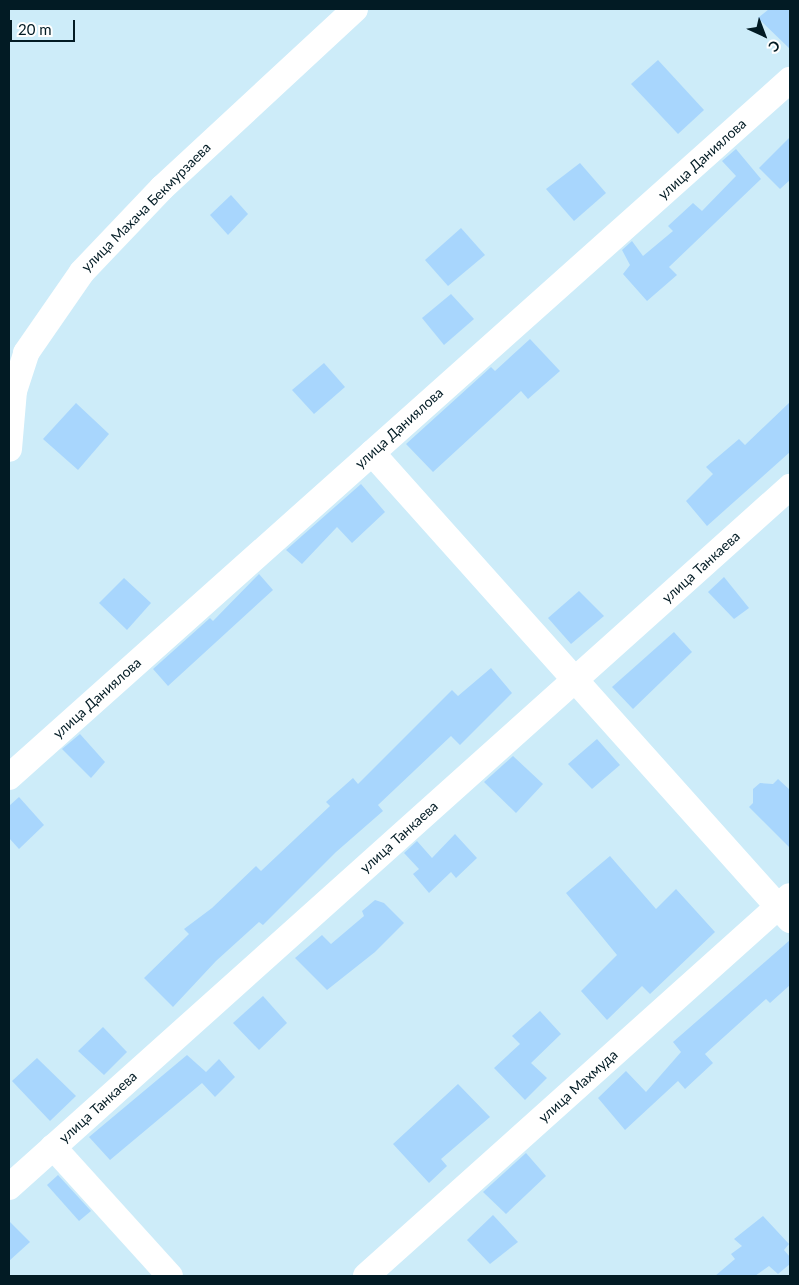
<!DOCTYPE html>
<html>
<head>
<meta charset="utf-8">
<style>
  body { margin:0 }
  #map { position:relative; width:799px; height:1285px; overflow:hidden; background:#cdecf9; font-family:Lato,sans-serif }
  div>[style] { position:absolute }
  .building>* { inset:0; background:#a8d6fd }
  .minor>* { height:26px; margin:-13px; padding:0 13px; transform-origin:13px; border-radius:13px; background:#fff }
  span { translate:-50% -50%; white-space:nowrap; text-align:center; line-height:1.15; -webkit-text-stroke:4px #fff; paint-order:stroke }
  .street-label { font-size:14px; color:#021b24 }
  .frame { position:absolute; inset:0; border:10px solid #021b24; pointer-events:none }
  .north { position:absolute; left:739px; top:10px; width:50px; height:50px; -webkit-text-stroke:4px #fff; paint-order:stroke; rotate:137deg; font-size:14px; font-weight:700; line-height:20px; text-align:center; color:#021b24 }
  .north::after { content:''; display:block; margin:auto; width:18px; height:22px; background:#021b24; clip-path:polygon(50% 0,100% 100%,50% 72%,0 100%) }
  .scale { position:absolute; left:10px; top:20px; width:65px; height:22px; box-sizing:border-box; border:2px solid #021b24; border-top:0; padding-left:6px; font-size:15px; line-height:18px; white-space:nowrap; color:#021b24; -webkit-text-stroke:4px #fff; paint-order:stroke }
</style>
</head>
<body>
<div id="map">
  <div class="building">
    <div style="clip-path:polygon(769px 9px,790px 9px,790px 49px,758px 18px)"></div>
    <div style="clip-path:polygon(658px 60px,704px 110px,678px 134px,631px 84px)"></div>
    <div style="clip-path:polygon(790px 137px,790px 180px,780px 189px,759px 168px)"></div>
    <div style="clip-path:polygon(736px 149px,761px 179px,669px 267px,677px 275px,647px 301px,623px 274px,630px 265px,622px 250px,632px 241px,643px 256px,673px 231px,668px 226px,693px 203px,702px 211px,736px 176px,722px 161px)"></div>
    <div style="clip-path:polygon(580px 163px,606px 193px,574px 221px,546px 189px)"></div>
    <div style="clip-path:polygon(231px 195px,248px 214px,228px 235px,210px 215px)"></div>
    <div style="clip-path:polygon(461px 228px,485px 255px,448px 286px,425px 260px)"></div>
    <div style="clip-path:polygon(451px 294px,474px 319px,444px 345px,422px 318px)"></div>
    <div style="clip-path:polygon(530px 339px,560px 371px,528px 399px,521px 391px,433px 472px,406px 444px,491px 367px,495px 371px)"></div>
    <div style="clip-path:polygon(324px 363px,345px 387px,314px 414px,292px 390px)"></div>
    <div style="clip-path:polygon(790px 402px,790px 452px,707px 526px,686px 501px,713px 474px,706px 467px,739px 439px,745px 445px)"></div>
    <div style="clip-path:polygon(76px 403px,109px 434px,78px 470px,43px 439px)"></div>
    <div style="clip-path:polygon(361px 484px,385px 512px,352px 543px,337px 527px,302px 564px,286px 550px)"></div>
    <div style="clip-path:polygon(259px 574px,273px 590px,168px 686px,153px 669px,210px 618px,213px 621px)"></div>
    <div style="clip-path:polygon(724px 577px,749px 608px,734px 619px,708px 592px)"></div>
    <div style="clip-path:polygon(124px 578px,151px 603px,127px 630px,99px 603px)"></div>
    <div style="clip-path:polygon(579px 591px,604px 616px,571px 644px,548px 618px)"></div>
    <div style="clip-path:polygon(674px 632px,692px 652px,633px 709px,612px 687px)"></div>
    <div style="clip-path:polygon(491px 668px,512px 693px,460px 745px,451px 736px,378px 805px,383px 811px,336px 852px,263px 925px,259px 922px,216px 961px,173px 1007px,144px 978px,189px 934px,184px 929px,212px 908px,256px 866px,261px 871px,330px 806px,326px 802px,353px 778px,358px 784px,452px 690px,458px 696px)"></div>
    <div style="clip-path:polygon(80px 734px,105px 762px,91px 778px,62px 749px)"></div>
    <div style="clip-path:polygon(597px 739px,620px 765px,592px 789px,568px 764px)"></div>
    <div style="clip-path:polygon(513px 756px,543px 784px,516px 813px,484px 782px)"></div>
    <div style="clip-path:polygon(778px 779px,790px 790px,790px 848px,749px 807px,753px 803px,753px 789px,760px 783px,773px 784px)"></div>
    <div style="clip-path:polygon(19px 797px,44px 825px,19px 849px,9px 838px,9px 806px)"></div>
    <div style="clip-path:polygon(455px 834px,477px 858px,456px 878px,451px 872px,429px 893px,413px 874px,419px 869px,404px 853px,417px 841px,432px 858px)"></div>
    <div style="clip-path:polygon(610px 856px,656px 909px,676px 889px,715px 932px,650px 994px,642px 986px,607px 1020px,581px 991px,617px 955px,566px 893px)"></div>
    <div style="clip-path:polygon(375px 900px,384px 903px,404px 923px,375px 952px,327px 990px,295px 958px,322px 935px,331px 944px,364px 916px,362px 911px)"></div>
    <div style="clip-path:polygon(790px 940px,790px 985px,770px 1003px,766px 999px,705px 1054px,713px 1063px,685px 1089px,678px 1081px,625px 1130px,598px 1098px,626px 1071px,646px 1092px,681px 1052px,673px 1042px)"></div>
    <div style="clip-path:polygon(263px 996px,287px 1023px,259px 1050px,233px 1023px)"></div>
    <div style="clip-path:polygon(540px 1011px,561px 1034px,531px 1063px,547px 1078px,525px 1100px,494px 1068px,520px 1044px,512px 1036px)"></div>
    <div style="clip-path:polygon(103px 1027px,127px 1052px,104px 1075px,78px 1051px)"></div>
    <div style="clip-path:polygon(187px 1055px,206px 1072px,219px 1059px,235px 1077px,215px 1097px,202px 1083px,110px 1160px,89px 1137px)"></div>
    <div style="clip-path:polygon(37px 1058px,76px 1096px,50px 1121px,12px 1081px)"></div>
    <div style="clip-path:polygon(458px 1084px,490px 1117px,441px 1159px,447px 1166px,429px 1183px,393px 1144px)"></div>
    <div style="clip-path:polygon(526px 1153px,546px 1176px,506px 1214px,483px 1192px)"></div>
    <div style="clip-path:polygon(58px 1175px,91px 1211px,79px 1221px,47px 1185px)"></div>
    <div style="clip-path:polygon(493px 1215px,518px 1242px,490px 1264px,467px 1240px)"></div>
    <div style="clip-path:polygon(763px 1216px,789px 1244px,784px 1250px,790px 1257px,790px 1264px,778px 1274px,769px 1266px,755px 1276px,715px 1276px,735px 1259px,731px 1254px,742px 1246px,734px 1239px)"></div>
    <div style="clip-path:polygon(9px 1221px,30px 1242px,9px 1261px)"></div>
  </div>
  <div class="minor">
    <div style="left:9px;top:449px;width:58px;rotate:-85.1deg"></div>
    <div style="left:14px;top:391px;width:40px;rotate:-72deg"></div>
    <div style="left:26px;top:353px;width:98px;rotate:-55.3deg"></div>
    <div style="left:82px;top:272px;width:116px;rotate:-46.4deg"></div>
    <div style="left:162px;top:188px;width:263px;rotate:-42.8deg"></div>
    <div style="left:372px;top:453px;width:627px;rotate:48.17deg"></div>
    <div style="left:9px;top:777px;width:1047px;rotate:-41.75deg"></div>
    <div style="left:53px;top:1147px;width:174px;rotate:47.8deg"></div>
    <div style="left:9px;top:1187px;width:1049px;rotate:-41.87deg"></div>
    <div style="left:366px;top:1276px;width:569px;rotate:-41.87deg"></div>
  </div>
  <div class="street-label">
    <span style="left:702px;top:159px;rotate:-42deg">улица Даниялова</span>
    <span style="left:146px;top:207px;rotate:-45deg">улица Махача Бекмурзаева</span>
    <span style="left:399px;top:428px;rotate:-42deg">улица Даниялова</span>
    <span style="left:701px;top:567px;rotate:-42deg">улица Танкаева</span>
    <span style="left:97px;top:698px;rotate:-42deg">улица Даниялова</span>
    <span style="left:399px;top:837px;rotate:-42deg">улица Танкаева</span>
    <span style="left:578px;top:1086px;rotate:-42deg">улица Махмуда</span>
    <span style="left:98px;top:1107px;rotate:-42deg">улица Танкаева</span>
  </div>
  <div class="frame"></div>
  <div class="north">С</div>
  <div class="scale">20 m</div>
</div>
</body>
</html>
